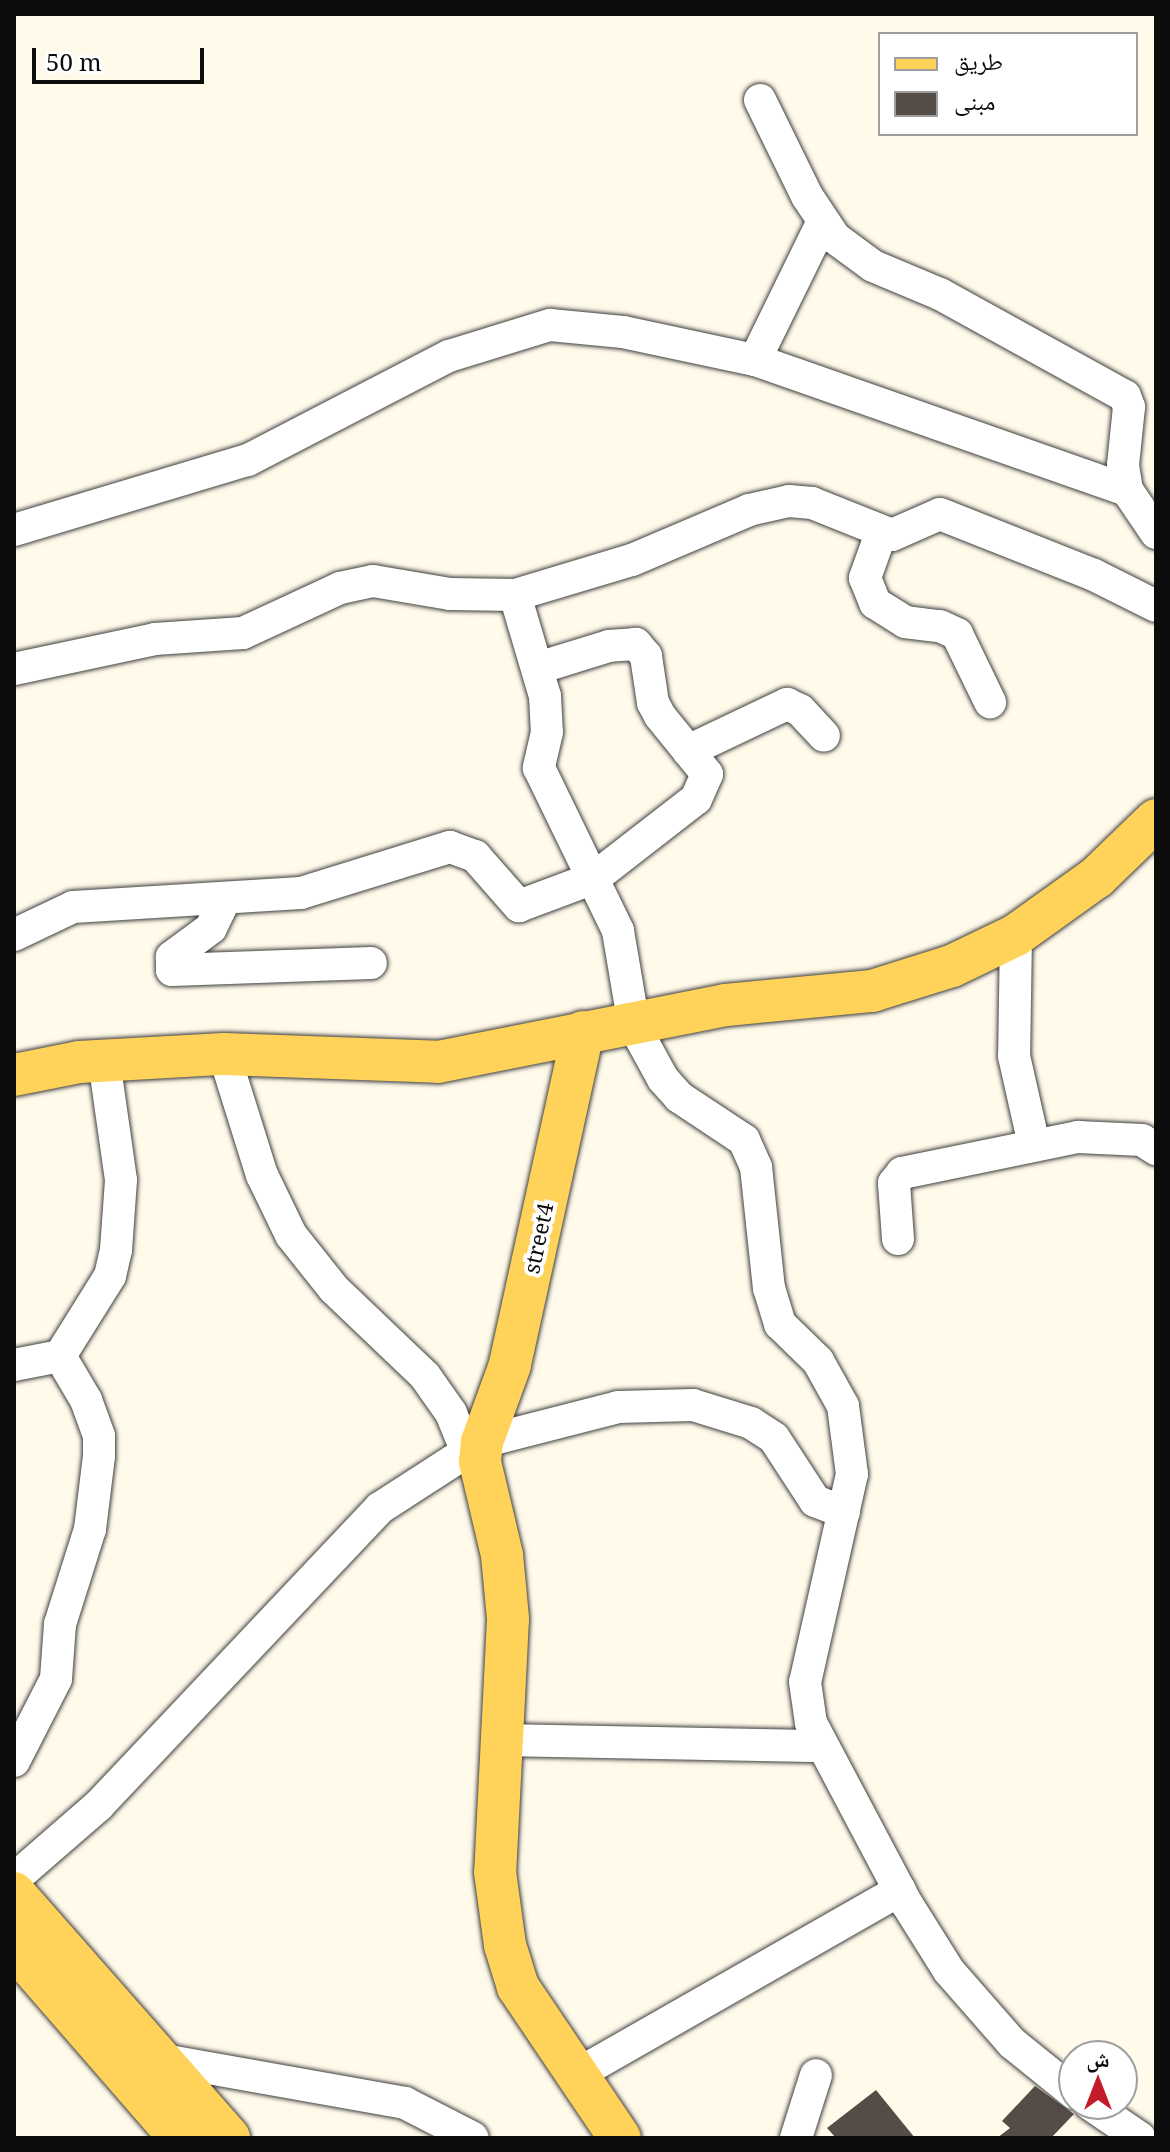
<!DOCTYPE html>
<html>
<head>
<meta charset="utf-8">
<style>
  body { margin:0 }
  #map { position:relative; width:1170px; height:2152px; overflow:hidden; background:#fffaea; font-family:"Noto Serif","Noto Naskh Arabic",serif }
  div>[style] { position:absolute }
  .building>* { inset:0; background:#554c47 }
  .roads { filter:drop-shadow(0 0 2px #3f3f3f) drop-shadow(0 0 2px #3f3f3f) }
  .minor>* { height:32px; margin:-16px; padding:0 16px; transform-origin:16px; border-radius:16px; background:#fff }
  .major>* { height:42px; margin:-21px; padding:0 21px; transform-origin:21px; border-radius:21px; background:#ffd25a }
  span { translate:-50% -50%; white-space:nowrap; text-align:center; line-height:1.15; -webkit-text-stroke:8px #fff; paint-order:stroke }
  .street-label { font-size:22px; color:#0c0c0c }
  .frame { position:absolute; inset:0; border:16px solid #0c0c0c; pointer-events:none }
  .legend { position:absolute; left:878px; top:32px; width:260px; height:104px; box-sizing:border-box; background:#fff; border:2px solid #9e9e9e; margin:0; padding:10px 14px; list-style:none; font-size:24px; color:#0c0c0c }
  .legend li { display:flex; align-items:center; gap:16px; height:40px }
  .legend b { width:40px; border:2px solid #9e9e9e }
  .north { position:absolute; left:1058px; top:2040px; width:80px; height:80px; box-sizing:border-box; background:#fff; border:2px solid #9e9e9e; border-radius:50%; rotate:0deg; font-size:22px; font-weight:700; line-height:32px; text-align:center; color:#0c0c0c }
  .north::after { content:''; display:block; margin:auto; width:28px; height:36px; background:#c41b28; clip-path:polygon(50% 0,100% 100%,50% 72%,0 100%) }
  .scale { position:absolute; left:32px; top:48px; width:172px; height:36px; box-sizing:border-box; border:4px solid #0c0c0c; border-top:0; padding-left:10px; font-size:24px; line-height:28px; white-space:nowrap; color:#0c0c0c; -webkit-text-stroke:6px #fff; paint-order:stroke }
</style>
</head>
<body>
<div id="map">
  <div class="building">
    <div style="clip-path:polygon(1035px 2086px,1074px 2114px,1051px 2138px,997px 2138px,1010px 2128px,1002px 2121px)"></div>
    <div style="clip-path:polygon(876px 2090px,915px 2138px,836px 2138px,827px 2128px)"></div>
  </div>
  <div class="roads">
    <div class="minor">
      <div style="left:760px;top:100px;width:107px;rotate:63.9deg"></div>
      <div style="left:807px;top:196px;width:50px;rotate:56.3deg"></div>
      <div style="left:835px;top:238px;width:47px;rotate:36.4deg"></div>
      <div style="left:873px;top:266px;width:73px;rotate:22.7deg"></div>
      <div style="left:940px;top:294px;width:211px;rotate:28.9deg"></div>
      <div style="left:1125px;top:396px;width:12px;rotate:70deg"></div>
      <div style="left:1129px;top:407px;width:58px;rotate:95.9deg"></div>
      <div style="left:1123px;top:465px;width:25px;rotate:81deg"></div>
      <div style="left:1127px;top:490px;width:52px;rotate:56deg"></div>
      <div style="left:755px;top:360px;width:153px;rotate:-63.9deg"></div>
      <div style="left:14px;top:530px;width:244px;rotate:-16.7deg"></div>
      <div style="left:248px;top:460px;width:226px;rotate:-27.4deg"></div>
      <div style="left:449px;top:356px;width:106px;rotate:-17.1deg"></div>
      <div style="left:550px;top:325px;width:73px;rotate:5.5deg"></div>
      <div style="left:623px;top:332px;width:135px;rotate:12deg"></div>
      <div style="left:755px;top:360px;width:394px;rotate:19.3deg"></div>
      <div style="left:881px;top:533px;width:48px;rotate:109.6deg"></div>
      <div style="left:865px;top:578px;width:27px;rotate:68deg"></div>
      <div style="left:875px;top:603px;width:36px;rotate:32deg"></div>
      <div style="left:905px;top:622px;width:35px;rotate:7deg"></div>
      <div style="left:940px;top:626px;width:19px;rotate:25deg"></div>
      <div style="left:957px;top:634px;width:76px;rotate:64.1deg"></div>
      <div style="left:515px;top:595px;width:105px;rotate:73.5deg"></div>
      <div style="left:545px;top:696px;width:36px;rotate:87deg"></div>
      <div style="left:547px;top:732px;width:37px;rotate:103deg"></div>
      <div style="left:539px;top:768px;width:181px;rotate:64.1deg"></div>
      <div style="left:618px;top:931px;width:96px;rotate:80.4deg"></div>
      <div style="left:634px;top:1026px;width:60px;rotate:61.3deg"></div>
      <div style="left:663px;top:1079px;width:24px;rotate:48deg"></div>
      <div style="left:679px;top:1097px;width:78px;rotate:33.5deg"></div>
      <div style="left:744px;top:1140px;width:30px;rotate:66deg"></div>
      <div style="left:756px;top:1167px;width:122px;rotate:83.9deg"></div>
      <div style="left:769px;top:1288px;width:38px;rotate:73deg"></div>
      <div style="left:780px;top:1324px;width:53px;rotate:44.2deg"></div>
      <div style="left:818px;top:1361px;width:51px;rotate:60.9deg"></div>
      <div style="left:843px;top:1406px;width:69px;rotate:82.5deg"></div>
      <div style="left:852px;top:1474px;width:213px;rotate:102.7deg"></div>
      <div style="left:805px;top:1682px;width:41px;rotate:81.7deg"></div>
      <div style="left:811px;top:1723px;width:205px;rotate:62.1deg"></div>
      <div style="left:907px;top:1904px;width:79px;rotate:57.9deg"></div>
      <div style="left:949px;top:1971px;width:96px;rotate:48.8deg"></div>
      <div style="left:1012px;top:2043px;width:80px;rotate:38.9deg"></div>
      <div style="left:14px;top:669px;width:144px;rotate:-12deg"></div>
      <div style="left:155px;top:639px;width:88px;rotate:-3.9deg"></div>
      <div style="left:243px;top:633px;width:107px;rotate:-24.9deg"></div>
      <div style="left:340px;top:588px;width:34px;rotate:-12deg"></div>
      <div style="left:373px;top:581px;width:78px;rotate:9.6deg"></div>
      <div style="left:450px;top:594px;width:65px;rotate:0.9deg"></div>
      <div style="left:515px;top:595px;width:122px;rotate:-16.7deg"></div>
      <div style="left:632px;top:560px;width:127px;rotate:-23.1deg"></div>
      <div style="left:749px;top:510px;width:41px;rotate:-12.7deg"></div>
      <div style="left:789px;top:501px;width:23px;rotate:5deg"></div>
      <div style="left:812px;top:503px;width:86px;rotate:21.8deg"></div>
      <div style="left:892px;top:535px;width:52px;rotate:-23.6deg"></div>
      <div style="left:940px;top:514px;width:166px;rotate:21.6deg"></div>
      <div style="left:1094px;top:575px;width:69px;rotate:26.6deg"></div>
      <div style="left:688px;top:751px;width:110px;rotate:-25.4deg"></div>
      <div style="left:787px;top:704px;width:14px;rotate:25deg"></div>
      <div style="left:800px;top:710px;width:35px;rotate:47deg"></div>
      <div style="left:224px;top:901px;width:30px;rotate:116deg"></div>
      <div style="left:211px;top:928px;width:49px;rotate:143.4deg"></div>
      <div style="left:172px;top:957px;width:13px;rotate:90deg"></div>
      <div style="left:172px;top:970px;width:199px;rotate:-2deg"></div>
      <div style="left:14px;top:935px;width:65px;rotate:-25.4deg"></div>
      <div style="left:73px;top:907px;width:228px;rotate:-3.5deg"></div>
      <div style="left:301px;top:893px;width:156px;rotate:-17.2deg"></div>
      <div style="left:450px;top:847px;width:27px;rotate:20deg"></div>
      <div style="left:475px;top:856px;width:67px;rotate:48.7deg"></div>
      <div style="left:519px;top:906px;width:80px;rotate:-20.5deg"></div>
      <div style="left:594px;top:878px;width:129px;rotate:-37.8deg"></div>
      <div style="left:696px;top:799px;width:27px;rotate:-66deg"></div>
      <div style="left:707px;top:774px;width:75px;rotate:-129deg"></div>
      <div style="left:660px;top:716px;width:15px;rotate:-118deg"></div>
      <div style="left:653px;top:703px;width:48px;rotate:-98.5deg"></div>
      <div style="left:646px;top:656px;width:16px;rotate:-130deg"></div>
      <div style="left:636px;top:644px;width:27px;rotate:176deg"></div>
      <div style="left:609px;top:646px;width:74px;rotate:162.8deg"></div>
      <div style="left:1016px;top:935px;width:121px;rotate:90.9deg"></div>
      <div style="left:1014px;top:1056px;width:91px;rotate:77.3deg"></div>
      <div style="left:224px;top:1054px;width:127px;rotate:72.6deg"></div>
      <div style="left:262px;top:1175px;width:67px;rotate:64.2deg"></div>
      <div style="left:291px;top:1235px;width:69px;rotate:51.5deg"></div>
      <div style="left:334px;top:1289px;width:126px;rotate:43.7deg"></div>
      <div style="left:425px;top:1376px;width:45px;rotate:54.9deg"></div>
      <div style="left:451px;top:1413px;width:42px;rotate:67.7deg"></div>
      <div style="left:898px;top:1239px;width:56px;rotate:-94.1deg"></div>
      <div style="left:894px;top:1183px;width:13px;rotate:-51deg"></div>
      <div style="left:902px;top:1173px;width:180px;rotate:-11.6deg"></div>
      <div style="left:1078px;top:1137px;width:64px;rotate:2.7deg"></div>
      <div style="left:1142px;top:1140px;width:17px;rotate:33deg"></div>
      <div style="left:60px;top:1356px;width:94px;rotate:-58deg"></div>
      <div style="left:110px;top:1276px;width:27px;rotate:-77deg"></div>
      <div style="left:116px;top:1250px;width:70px;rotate:-85.9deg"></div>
      <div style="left:121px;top:1180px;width:121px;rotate:-98.1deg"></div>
      <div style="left:14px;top:1365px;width:47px;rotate:-11.1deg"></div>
      <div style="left:60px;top:1356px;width:51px;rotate:59.4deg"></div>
      <div style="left:86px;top:1400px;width:38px;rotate:70deg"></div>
      <div style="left:99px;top:1436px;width:20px;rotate:90deg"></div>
      <div style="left:99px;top:1456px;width:74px;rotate:97deg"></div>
      <div style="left:90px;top:1529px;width:100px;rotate:107.5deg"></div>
      <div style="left:60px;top:1624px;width:55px;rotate:94.2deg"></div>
      <div style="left:56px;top:1679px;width:92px;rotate:117.1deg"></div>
      <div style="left:504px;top:1740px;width:317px;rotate:1.1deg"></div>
      <div style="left:14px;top:1879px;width:113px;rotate:-41deg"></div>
      <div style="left:99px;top:1805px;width:409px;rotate:-46.6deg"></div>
      <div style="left:380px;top:1508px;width:121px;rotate:-32.9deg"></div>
      <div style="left:482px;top:1442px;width:140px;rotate:-14.4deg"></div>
      <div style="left:618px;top:1407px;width:75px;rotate:-1.5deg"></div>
      <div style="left:693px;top:1405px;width:61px;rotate:17.2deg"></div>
      <div style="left:751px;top:1423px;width:27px;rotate:33deg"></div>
      <div style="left:774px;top:1438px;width:75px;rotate:56.9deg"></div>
      <div style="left:815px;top:1501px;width:31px;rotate:21deg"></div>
      <div style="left:158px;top:2059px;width:251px;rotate:10.1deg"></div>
      <div style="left:405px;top:2103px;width:76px;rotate:27.2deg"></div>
      <div style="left:576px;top:2075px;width:373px;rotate:-29.7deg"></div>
      <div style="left:1090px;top:2104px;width:60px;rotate:34.2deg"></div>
      <div style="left:796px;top:2138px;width:66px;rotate:-72.4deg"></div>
    </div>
    <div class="major">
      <div style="left:583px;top:1032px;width:341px;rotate:102.4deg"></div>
      <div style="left:510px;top:1365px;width:82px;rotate:110deg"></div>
      <div style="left:482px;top:1442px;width:20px;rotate:96deg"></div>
      <div style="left:480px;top:1462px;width:96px;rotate:76.7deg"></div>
      <div style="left:502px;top:1555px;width:64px;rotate:84.6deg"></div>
      <div style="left:508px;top:1619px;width:253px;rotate:92.9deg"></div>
      <div style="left:495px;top:1872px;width:74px;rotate:82.2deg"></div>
      <div style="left:505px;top:1945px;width:44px;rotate:72.8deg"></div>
      <div style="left:518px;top:1987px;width:182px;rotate:56deg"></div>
      <div style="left:14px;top:1075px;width:66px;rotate:-11.3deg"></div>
      <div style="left:79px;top:1062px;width:145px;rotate:-3.2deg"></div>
      <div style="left:224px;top:1054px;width:214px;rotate:2.1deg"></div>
      <div style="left:438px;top:1062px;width:294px;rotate:-11.2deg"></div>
      <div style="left:726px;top:1005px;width:147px;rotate:-5.5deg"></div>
      <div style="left:872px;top:991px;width:84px;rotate:-17.4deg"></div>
      <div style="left:952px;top:966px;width:71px;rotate:-25.8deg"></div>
      <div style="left:1016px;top:935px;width:100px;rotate:-35.6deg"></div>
      <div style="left:1097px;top:877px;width:82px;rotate:-44deg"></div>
      <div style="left:14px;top:1893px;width:326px;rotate:48.7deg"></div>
      <div style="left:14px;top:1947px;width:253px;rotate:49deg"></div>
    </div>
  </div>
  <div class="street-label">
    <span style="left:538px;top:1238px;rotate:-78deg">street4</span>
  </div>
  <div class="frame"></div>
  <ul class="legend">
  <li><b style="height:10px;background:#ffd25a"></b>طريق</li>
  <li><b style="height:22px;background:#554c47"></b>مبنى</li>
  </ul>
  <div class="north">ش</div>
  <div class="scale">50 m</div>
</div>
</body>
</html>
